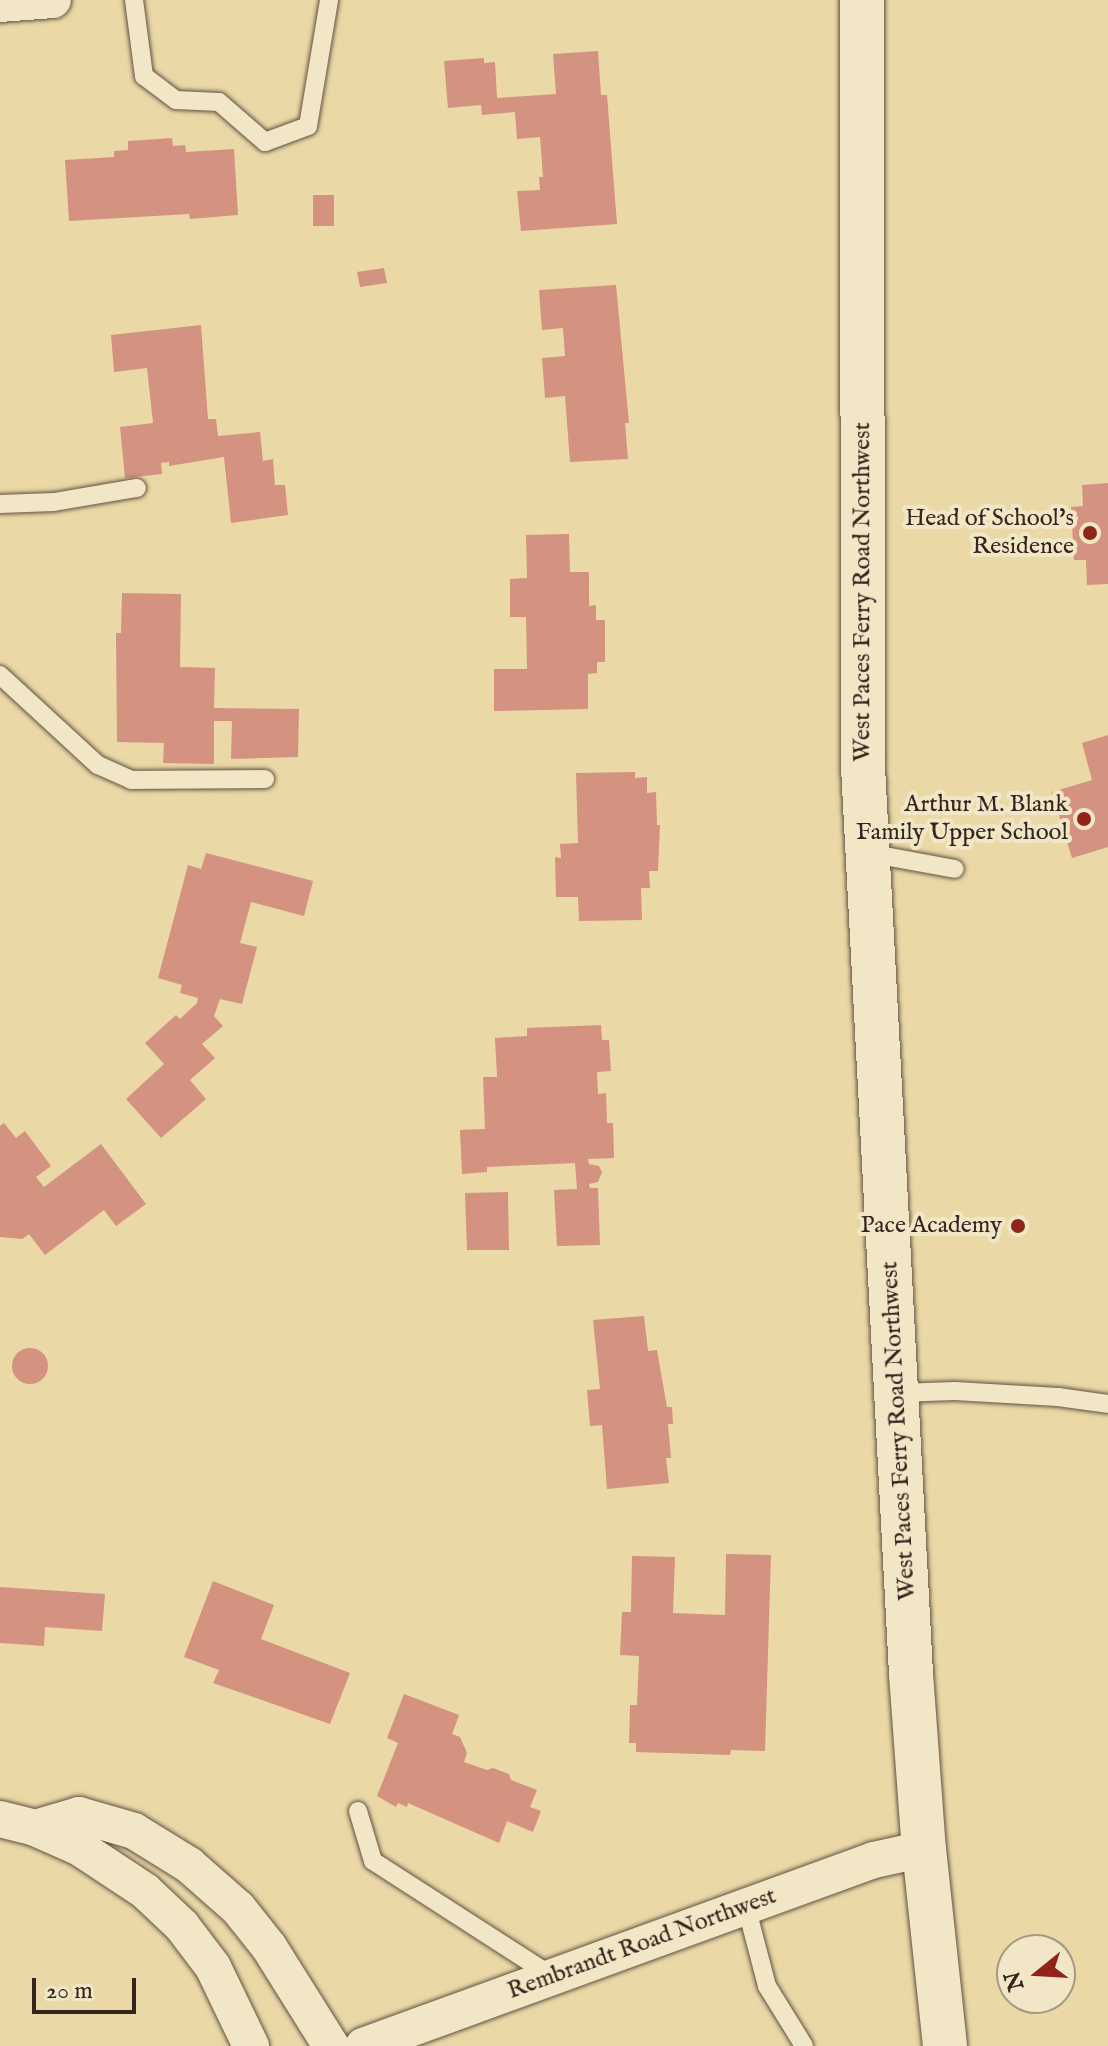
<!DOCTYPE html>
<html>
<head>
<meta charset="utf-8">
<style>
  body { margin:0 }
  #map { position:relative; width:1108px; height:2046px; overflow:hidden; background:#ead8a7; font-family:"IM FELL English",serif }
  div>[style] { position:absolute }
  .building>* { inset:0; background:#d49280 }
  .round { border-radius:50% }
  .roads { filter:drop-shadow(0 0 2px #625241) drop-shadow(0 0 2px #625241) }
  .service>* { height:18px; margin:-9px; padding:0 9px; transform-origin:9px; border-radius:9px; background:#f1e6c6 }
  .minor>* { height:36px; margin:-18px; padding:0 18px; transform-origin:18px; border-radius:18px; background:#f1e6c6 }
  .secondary>* { height:44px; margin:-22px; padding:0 22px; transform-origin:22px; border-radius:22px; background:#f1e6c6 }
  .dots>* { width:22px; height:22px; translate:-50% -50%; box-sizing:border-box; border:4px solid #f1e6c6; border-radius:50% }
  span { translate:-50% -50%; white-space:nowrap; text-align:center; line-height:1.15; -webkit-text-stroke:8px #f1e6c6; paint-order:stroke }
  .poi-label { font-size:24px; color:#34251f }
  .right { translate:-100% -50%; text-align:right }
  .street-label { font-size:24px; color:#34251f }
  .north { position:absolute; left:996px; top:1934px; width:80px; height:80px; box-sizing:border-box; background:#f1e6c6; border:2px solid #a59983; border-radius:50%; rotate:252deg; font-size:22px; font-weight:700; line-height:32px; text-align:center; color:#34251f }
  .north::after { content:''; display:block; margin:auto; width:28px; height:36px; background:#8f2418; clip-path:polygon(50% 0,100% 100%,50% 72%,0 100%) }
  .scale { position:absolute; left:32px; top:1978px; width:104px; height:36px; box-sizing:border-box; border:4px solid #34251f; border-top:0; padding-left:10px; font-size:24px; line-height:28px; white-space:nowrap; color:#34251f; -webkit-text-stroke:6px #f1e6c6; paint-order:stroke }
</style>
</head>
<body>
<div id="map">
  <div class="building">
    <div style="clip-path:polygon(598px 51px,601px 95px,607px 95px,617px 224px,521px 231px,517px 191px,540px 190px,539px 177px,543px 177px,540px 137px,517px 139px,515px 112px,482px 115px,481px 105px,448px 108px,444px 61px,484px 58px,484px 63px,495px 62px,497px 98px,556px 94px,553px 54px)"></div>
    <div style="clip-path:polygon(172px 138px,173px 146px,185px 145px,186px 152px,234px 149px,238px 215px,190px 219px,189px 214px,69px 221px,65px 160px,114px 157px,114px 151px,128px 150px,128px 141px)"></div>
    <div style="clip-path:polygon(313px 195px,334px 195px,334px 226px,313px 226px)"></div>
    <div style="clip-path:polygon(384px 268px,387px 283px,360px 287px,357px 272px)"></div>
    <div style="clip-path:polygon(616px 285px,629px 423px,625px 423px,628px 459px,570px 462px,565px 396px,545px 398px,542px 358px,565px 356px,563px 328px,542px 330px,539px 290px)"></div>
    <div style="clip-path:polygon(201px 325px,208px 419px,216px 419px,218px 436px,260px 432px,263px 461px,273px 459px,275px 485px,285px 485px,288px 515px,231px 523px,224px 457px,169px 466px,169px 462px,161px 463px,162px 474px,125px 478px,120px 427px,153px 423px,147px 368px,114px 372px,111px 335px)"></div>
    <div style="clip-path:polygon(1108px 483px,1108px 584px,1087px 585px,1086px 560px,1074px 560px,1071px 507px,1083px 506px,1082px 485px)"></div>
    <div style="clip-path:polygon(569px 534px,570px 572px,589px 572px,589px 606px,596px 605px,596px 620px,605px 620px,605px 662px,597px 662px,597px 673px,588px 674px,588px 709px,494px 711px,494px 669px,527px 669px,526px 617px,510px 617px,510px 579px,527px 578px,526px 535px)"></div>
    <div style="clip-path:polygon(122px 593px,181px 594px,180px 667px,215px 668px,214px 708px,299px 709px,298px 757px,231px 759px,232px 721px,214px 721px,214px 764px,163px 763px,164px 743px,117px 742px,116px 633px,121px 633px)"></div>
    <div style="clip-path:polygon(1108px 735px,1108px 847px,1072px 858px,1052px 792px,1092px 780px,1082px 743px)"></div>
    <div style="clip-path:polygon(635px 772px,635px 778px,647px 777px,647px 793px,656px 792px,657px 825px,660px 825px,658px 871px,649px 871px,650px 888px,641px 888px,642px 920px,579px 921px,578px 897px,556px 897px,555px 857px,561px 858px,560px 844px,578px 843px,576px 773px)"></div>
    <div style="clip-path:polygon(206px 853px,313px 881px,304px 916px,251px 902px,240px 943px,257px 947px,242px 1004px,220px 999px,214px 1016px,223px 1026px,202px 1044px,215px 1058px,190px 1080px,206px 1099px,161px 1138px,126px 1099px,164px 1064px,145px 1043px,176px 1015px,180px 1019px,197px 1003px,198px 998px,180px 993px,182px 985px,158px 978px,188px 865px,201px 869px)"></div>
    <div style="clip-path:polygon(601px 1025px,602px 1040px,609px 1040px,611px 1071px,597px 1072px,598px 1094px,606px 1093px,607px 1123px,613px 1123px,614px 1158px,588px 1159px,589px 1164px,599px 1166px,602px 1172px,598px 1182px,589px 1184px,590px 1188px,598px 1188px,600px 1245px,557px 1246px,554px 1190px,577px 1189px,575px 1163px,487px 1167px,487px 1172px,462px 1174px,460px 1130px,485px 1129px,483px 1077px,497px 1077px,495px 1038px,527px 1036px,527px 1028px)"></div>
    <div style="clip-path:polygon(4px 1123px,16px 1138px,25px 1131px,51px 1166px,36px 1177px,44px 1187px,101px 1144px,146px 1204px,116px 1226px,104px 1210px,45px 1255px,29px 1234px,22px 1239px,0 1237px,0 1126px)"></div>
    <div style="clip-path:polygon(508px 1192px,509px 1250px,467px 1250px,465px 1193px)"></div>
    <div style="clip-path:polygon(644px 1316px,648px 1351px,657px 1350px,667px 1407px,672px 1407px,673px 1424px,668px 1424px,671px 1458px,666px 1458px,669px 1483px,607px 1489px,602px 1425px,590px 1426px,587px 1390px,600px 1389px,593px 1320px)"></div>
    <div class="round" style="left:12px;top:1348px;width:36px;height:36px"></div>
    <div style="clip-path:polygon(726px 1554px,771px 1555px,765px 1751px,731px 1750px,730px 1755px,636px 1752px,636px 1743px,629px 1743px,630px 1705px,637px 1705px,639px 1656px,620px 1655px,622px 1612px,631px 1612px,632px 1556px,675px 1557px,673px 1613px,725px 1615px)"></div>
    <div style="clip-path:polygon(213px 1581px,274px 1605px,261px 1639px,350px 1673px,330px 1724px,213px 1683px,219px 1670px,184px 1657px)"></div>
    <div style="clip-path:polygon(0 1587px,105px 1594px,102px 1631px,45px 1627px,44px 1646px,0 1643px)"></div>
    <div style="clip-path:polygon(404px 1694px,459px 1715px,452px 1734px,460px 1737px,467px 1753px,464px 1762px,487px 1770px,493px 1768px,509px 1774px,511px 1780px,537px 1790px,530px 1807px,541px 1811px,533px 1832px,507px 1821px,499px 1843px,408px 1803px,407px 1807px,398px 1803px,396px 1807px,377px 1796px,398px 1743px,387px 1738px)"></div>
  </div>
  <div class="roads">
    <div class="service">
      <div style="left:134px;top:0;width:77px;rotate:82.5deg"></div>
      <div style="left:144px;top:76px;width:40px;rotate:37deg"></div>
      <div style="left:176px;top:100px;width:43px;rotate:2.7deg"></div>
      <div style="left:219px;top:102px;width:61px;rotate:41deg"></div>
      <div style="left:265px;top:142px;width:46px;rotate:-20.4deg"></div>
      <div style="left:308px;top:126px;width:128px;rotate:-80.5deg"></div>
      <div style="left:0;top:504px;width:54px;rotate:-2.1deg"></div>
      <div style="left:54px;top:502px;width:84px;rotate:-9.6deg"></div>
      <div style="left:0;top:675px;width:133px;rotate:42.6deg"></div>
      <div style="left:98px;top:765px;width:36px;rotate:24deg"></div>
      <div style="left:131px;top:780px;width:134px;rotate:-0.4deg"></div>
      <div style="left:868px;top:853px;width:88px;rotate:10.4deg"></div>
      <div style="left:898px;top:1393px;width:57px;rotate:-2deg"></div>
      <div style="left:955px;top:1391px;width:103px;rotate:3.3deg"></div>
      <div style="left:1058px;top:1397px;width:50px;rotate:8deg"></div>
      <div style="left:358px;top:1811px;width:52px;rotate:73.3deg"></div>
      <div style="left:373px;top:1861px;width:214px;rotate:32.8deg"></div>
      <div style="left:746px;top:1906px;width:83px;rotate:75.3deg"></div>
      <div style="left:767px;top:1986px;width:70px;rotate:58.3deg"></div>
    </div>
    <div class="minor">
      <div style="left:0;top:4px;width:53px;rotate:-4.3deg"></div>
      <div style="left:0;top:1819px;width:36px;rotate:14deg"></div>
      <div style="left:35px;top:1828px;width:49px;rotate:24deg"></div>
      <div style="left:80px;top:1848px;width:78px;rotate:33.5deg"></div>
      <div style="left:145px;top:1891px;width:51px;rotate:43.4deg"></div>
      <div style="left:182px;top:1926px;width:51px;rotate:52.9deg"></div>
      <div style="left:213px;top:1967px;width:88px;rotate:64.3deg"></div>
      <div style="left:35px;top:1828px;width:46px;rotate:-16.5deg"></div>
      <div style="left:79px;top:1815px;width:57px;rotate:16.2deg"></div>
      <div style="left:134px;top:1831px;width:65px;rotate:31.7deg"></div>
      <div style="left:189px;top:1865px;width:65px;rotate:41.3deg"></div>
      <div style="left:238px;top:1908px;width:50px;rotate:51.5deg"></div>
      <div style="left:269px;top:1947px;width:117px;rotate:57.9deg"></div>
      <div style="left:363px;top:2046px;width:544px;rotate:-20deg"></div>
      <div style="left:874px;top:1860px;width:51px;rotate:-12.4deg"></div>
    </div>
    <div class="secondary">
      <div style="left:862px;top:0;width:767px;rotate:89.93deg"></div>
      <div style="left:863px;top:767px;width:908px;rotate:86.97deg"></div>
      <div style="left:911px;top:1674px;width:175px;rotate:85.8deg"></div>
      <div style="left:924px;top:1849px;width:198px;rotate:83.9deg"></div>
    </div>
  </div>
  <div class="dots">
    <div style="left:1090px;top:533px;background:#8f2418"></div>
    <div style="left:1084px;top:819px;background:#8f2418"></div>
    <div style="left:1018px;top:1226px;background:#8f2418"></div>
  </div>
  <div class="poi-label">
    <span class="right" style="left:1074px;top:533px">Head of School's<br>Residence</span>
    <span class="right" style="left:1068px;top:819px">Arthur M. Blank<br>Family Upper School</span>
    <span class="right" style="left:1002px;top:1226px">Pace Academy</span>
  </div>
  <div class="street-label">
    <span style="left:863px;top:592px;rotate:-90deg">West Paces Ferry Road Northwest</span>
    <span style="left:899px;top:1431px;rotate:-93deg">West Paces Ferry Road Northwest</span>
    <span style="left:642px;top:1944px;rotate:-20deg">Rembrandt Road Northwest</span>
  </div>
  <div class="north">N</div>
  <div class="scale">20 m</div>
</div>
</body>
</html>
